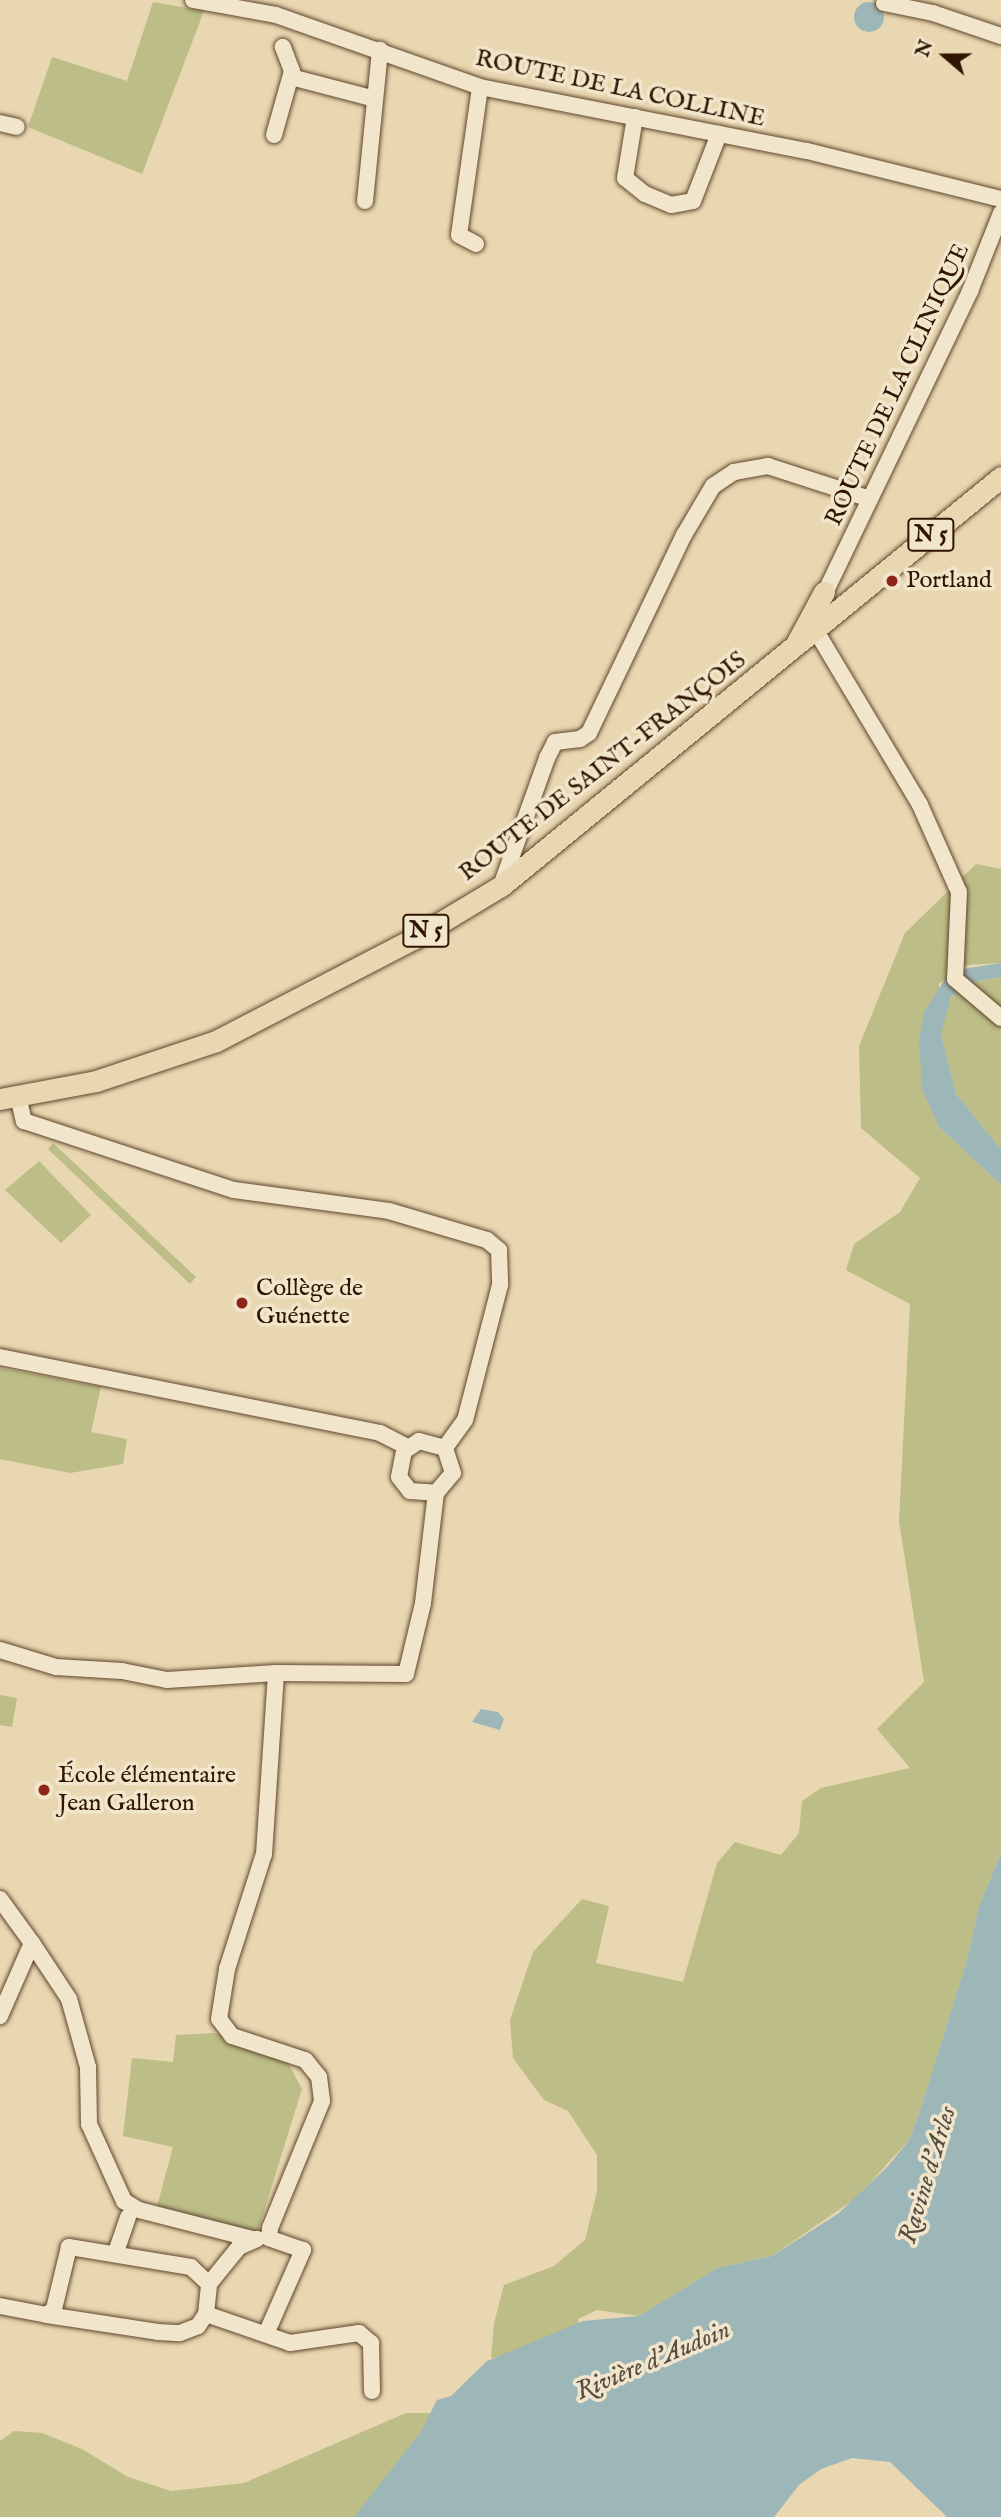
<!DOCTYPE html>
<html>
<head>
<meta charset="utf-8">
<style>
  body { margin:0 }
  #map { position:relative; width:1001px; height:2517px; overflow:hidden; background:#e9d7b1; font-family:"IM FELL English",serif }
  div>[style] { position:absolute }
  .green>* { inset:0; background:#bcbd87 }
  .water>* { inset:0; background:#9db6b8 }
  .round { border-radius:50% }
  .roads { filter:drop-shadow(0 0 2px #5f462c) drop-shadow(0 0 2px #5f462c) }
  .minor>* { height:16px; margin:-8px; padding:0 8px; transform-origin:8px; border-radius:8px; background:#f1e5cc }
  .major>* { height:21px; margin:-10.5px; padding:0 10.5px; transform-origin:10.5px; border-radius:10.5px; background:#e9d7b1 }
  .dots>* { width:19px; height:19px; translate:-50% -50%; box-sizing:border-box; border:4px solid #f1e5cc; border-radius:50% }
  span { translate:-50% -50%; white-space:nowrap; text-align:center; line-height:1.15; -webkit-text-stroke:7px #f1e5cc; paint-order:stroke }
  .shield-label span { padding:2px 5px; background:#f1e5cc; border:2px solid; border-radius:5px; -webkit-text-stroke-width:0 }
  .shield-label { font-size:23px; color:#311500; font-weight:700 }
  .street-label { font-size:24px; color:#311500 }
  .poi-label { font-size:24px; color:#311500 }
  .left { translate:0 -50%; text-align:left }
  .water-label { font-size:26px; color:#574d40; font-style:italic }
  .north { position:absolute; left:910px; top:21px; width:70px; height:70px; -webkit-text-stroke:5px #f1e5cc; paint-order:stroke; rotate:290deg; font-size:19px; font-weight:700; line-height:28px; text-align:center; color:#311500 }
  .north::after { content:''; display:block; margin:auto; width:24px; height:32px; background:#311500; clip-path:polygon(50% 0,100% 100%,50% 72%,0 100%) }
</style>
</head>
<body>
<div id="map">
  <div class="green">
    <div style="clip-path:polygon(153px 2px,204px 11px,142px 174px,28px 127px,52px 57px,127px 81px)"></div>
    <div style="clip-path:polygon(976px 864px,1001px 869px,1001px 963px,967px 965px,939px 984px,939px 1127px,1001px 1185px,1001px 1853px,979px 1906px,967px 1960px,919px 2114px,909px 2140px,856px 2198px,772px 2256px,717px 2268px,639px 2316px,597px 2310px,578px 2319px,582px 2334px,531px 2355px,491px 2358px,494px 2323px,504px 2285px,554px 2266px,585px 2240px,597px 2191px,597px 2155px,568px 2111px,544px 2100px,513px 2058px,510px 2020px,533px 1952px,582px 1899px,609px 1906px,596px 1963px,683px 1982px,717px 1863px,735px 1842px,781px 1855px,799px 1833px,802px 1801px,821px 1788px,910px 1768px,877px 1729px,924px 1682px,899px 1521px,910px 1304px,846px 1270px,854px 1244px,900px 1212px,920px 1178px,861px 1128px,859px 1046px,905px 933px)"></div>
    <div style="clip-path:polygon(1001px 977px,1001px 1149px,956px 1094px,941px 1034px,946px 1004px,958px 990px,973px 982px)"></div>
    <div style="clip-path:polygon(53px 1143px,196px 1277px,190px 1284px,48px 1149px)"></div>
    <div style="clip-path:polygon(39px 1161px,91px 1215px,61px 1243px,5px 1190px)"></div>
    <div style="clip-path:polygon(0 1368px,101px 1387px,91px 1432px,127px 1439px,123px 1464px,70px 1473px,0 1459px)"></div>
    <div style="clip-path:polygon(0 1695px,17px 1698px,12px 1727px,0 1725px)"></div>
    <div style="clip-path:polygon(214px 2033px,287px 2061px,302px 2089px,257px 2234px,156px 2210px,173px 2147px,123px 2136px,132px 2058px,173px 2062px,176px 2035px)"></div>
    <div style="clip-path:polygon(406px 2413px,435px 2413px,358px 2517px,0 2517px,0 2441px,14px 2431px,42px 2433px,82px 2449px,128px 2477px,171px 2491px,244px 2483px)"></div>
  </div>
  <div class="water">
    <div class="round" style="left:854px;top:2px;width:30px;height:30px"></div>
    <div style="clip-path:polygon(1001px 963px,1001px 977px,973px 982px,951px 997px,941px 1034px,956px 1094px,1001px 1149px,1001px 1185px,939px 1127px,922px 1089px,919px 1039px,924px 1012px,950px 971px)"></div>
    <div style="clip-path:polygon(481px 1709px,498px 1712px,504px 1719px,500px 1730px,472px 1722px)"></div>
    <div style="clip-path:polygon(1001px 1853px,1001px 2517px,947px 2517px,890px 2462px,852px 2458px,821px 2469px,799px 2485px,774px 2517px,354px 2517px,420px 2433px,437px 2400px,451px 2396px,487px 2361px,583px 2321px,639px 2316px,717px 2268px,772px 2256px,839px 2213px,889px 2165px,909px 2140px,919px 2114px,967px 1960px,979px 1906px)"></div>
  </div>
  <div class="roads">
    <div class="minor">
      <div style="left:193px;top:0;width:84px;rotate:10.2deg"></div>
      <div style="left:276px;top:15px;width:216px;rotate:19.4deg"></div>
      <div style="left:480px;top:87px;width:333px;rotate:11.1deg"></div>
      <div style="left:807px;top:151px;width:200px;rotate:13.9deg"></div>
      <div style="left:884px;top:3px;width:50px;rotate:11.5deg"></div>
      <div style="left:933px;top:13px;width:72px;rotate:18.7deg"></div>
      <div style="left:291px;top:77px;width:87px;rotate:14.7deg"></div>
      <div style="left:635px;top:117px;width:62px;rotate:99.3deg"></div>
      <div style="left:625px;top:178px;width:26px;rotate:39deg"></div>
      <div style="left:645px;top:194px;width:28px;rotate:23deg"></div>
      <div style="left:671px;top:205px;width:22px;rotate:-10deg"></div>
      <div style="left:693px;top:201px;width:72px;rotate:-68.8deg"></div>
      <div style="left:0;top:123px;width:17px;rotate:13deg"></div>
      <div style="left:274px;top:135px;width:66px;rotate:-74.3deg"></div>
      <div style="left:292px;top:71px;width:26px;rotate:-111deg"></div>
      <div style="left:365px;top:201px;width:152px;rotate:-84.3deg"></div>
      <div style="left:476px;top:244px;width:19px;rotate:-152deg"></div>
      <div style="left:459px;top:235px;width:149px;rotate:-81.9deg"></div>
      <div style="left:821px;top:601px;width:344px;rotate:-64.3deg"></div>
      <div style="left:970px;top:291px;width:84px;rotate:-68.3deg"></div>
      <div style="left:816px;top:631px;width:203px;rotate:59.1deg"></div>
      <div style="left:920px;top:805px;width:95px;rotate:65.9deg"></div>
      <div style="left:959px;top:892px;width:87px;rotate:92.6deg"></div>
      <div style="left:955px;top:979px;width:60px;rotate:40.3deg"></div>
      <div style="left:501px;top:886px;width:136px;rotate:-70.2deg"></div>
      <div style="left:547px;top:758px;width:18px;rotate:-63deg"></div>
      <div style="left:555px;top:742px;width:25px;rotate:-7deg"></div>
      <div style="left:580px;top:739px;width:11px;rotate:-34deg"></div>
      <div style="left:589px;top:733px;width:220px;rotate:-64.4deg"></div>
      <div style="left:684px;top:535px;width:57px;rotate:-59.4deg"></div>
      <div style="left:713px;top:486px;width:25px;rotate:-34deg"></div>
      <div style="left:734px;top:472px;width:35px;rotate:-10deg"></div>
      <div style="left:768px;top:466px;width:107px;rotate:17.9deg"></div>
      <div style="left:18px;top:1096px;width:26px;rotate:77deg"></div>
      <div style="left:24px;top:1121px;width:221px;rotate:18.2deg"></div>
      <div style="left:234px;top:1190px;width:156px;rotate:7.7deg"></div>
      <div style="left:389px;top:1211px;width:102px;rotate:16.5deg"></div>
      <div style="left:487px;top:1240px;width:16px;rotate:40deg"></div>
      <div style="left:499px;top:1250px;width:35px;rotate:88deg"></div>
      <div style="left:500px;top:1285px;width:139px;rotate:104.5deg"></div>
      <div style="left:465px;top:1420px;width:34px;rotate:126deg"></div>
      <div style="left:0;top:1357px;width:388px;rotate:11.3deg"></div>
      <div style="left:380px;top:1433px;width:31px;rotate:27deg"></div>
      <div style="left:0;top:1650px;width:59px;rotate:16.9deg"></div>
      <div style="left:56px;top:1667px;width:66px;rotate:3.5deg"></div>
      <div style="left:122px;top:1671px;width:46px;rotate:11.3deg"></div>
      <div style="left:167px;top:1680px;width:109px;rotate:-3.7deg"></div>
      <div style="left:276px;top:1673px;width:130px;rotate:0.4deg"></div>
      <div style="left:406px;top:1674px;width:73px;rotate:-76.5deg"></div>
      <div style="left:423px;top:1603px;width:111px;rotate:-83.3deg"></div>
      <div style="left:436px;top:1493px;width:26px;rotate:-50deg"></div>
      <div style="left:453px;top:1473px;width:26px;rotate:-108deg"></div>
      <div style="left:445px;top:1448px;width:27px;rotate:-165deg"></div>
      <div style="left:419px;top:1441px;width:18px;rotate:146deg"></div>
      <div style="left:404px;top:1451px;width:26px;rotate:101deg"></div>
      <div style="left:399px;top:1477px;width:18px;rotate:52deg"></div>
      <div style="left:410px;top:1491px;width:26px;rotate:4deg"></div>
      <div style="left:0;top:1899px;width:54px;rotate:54deg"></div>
      <div style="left:32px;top:1943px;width:80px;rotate:113.7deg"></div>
      <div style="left:32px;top:1943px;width:67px;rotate:56.5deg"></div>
      <div style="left:69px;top:1999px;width:71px;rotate:74.4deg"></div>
      <div style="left:88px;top:2067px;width:57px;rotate:89deg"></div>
      <div style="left:89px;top:2124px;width:85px;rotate:65.6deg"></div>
      <div style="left:124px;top:2201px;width:17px;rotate:31deg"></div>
      <div style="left:139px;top:2210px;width:118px;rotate:14.3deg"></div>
      <div style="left:116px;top:2252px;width:37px;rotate:-71deg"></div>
      <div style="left:209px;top:2284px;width:48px;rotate:-51deg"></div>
      <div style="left:239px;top:2247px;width:20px;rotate:-24deg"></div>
      <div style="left:0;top:2306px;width:48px;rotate:10.8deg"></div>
      <div style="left:47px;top:2315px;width:112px;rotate:8.7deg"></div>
      <div style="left:158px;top:2332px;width:22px;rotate:3deg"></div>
      <div style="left:180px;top:2333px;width:19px;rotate:-21deg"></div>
      <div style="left:198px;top:2326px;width:14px;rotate:-56deg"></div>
      <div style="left:206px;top:2314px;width:30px;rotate:-84deg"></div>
      <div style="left:209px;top:2284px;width:25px;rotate:-137deg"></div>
      <div style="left:191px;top:2267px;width:124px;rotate:-170.7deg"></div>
      <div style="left:69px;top:2247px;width:64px;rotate:103.6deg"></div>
      <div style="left:54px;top:2309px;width:9px;rotate:139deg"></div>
      <div style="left:206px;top:2314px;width:89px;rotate:19deg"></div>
      <div style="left:290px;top:2343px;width:70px;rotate:-8.2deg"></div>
      <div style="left:359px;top:2333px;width:16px;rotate:40deg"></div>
      <div style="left:371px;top:2343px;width:48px;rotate:88.8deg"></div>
      <div style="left:266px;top:2334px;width:92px;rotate:-66.2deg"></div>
      <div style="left:303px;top:2250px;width:36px;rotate:-161deg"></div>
      <div style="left:269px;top:2238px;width:10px;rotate:-84deg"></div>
      <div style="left:270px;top:2228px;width:137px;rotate:-67.7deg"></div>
      <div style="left:322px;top:2101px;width:24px;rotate:-97deg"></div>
      <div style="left:319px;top:2077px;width:22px;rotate:-129deg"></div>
      <div style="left:305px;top:2060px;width:77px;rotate:-161.8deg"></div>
      <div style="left:232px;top:2036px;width:21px;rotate:-127deg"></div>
      <div style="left:219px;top:2019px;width:51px;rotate:-80.9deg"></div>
      <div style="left:227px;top:1969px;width:121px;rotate:-72.2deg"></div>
      <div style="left:264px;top:1854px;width:181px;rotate:-86.2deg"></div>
    </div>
    <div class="major">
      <div style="left:797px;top:642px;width:57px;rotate:-61.6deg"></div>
      <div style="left:0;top:1099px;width:98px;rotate:-10.6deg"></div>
      <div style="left:96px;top:1081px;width:126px;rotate:-18.4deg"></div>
      <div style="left:216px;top:1041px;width:222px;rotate:-27.4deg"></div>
      <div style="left:413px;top:939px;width:103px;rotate:-31.1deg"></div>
      <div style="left:501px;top:886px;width:646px;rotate:-39.28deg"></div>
    </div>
  </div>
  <div class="dots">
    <div style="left:892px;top:581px;background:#8f2418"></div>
    <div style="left:242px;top:1303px;background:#8f2418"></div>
    <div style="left:44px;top:1790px;background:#8f2418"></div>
  </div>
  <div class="shield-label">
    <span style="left:931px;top:535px">N 5</span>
    <span style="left:426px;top:931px">N 5</span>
  </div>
  <div class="street-label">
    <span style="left:620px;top:89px;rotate:12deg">ROUTE DE LA COLLINE</span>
    <span style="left:898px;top:385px;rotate:-65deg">ROUTE DE LA CLINIQUE</span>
    <span style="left:603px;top:767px;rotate:-38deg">ROUTE DE SAINT-FRANÇOIS</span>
  </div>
  <div class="poi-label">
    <span class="left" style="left:906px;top:581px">Portland</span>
    <span class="left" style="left:256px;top:1303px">Collège de<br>Guénette</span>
    <span class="left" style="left:58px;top:1790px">École élémentaire<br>Jean Galleron</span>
  </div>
  <div class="water-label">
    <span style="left:928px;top:2175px;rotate:-73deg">Ravine d'Arles</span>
    <span style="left:653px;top:2361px;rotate:-23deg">Rivière d'Audoin</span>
  </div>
  <div class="north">N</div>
</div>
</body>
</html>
